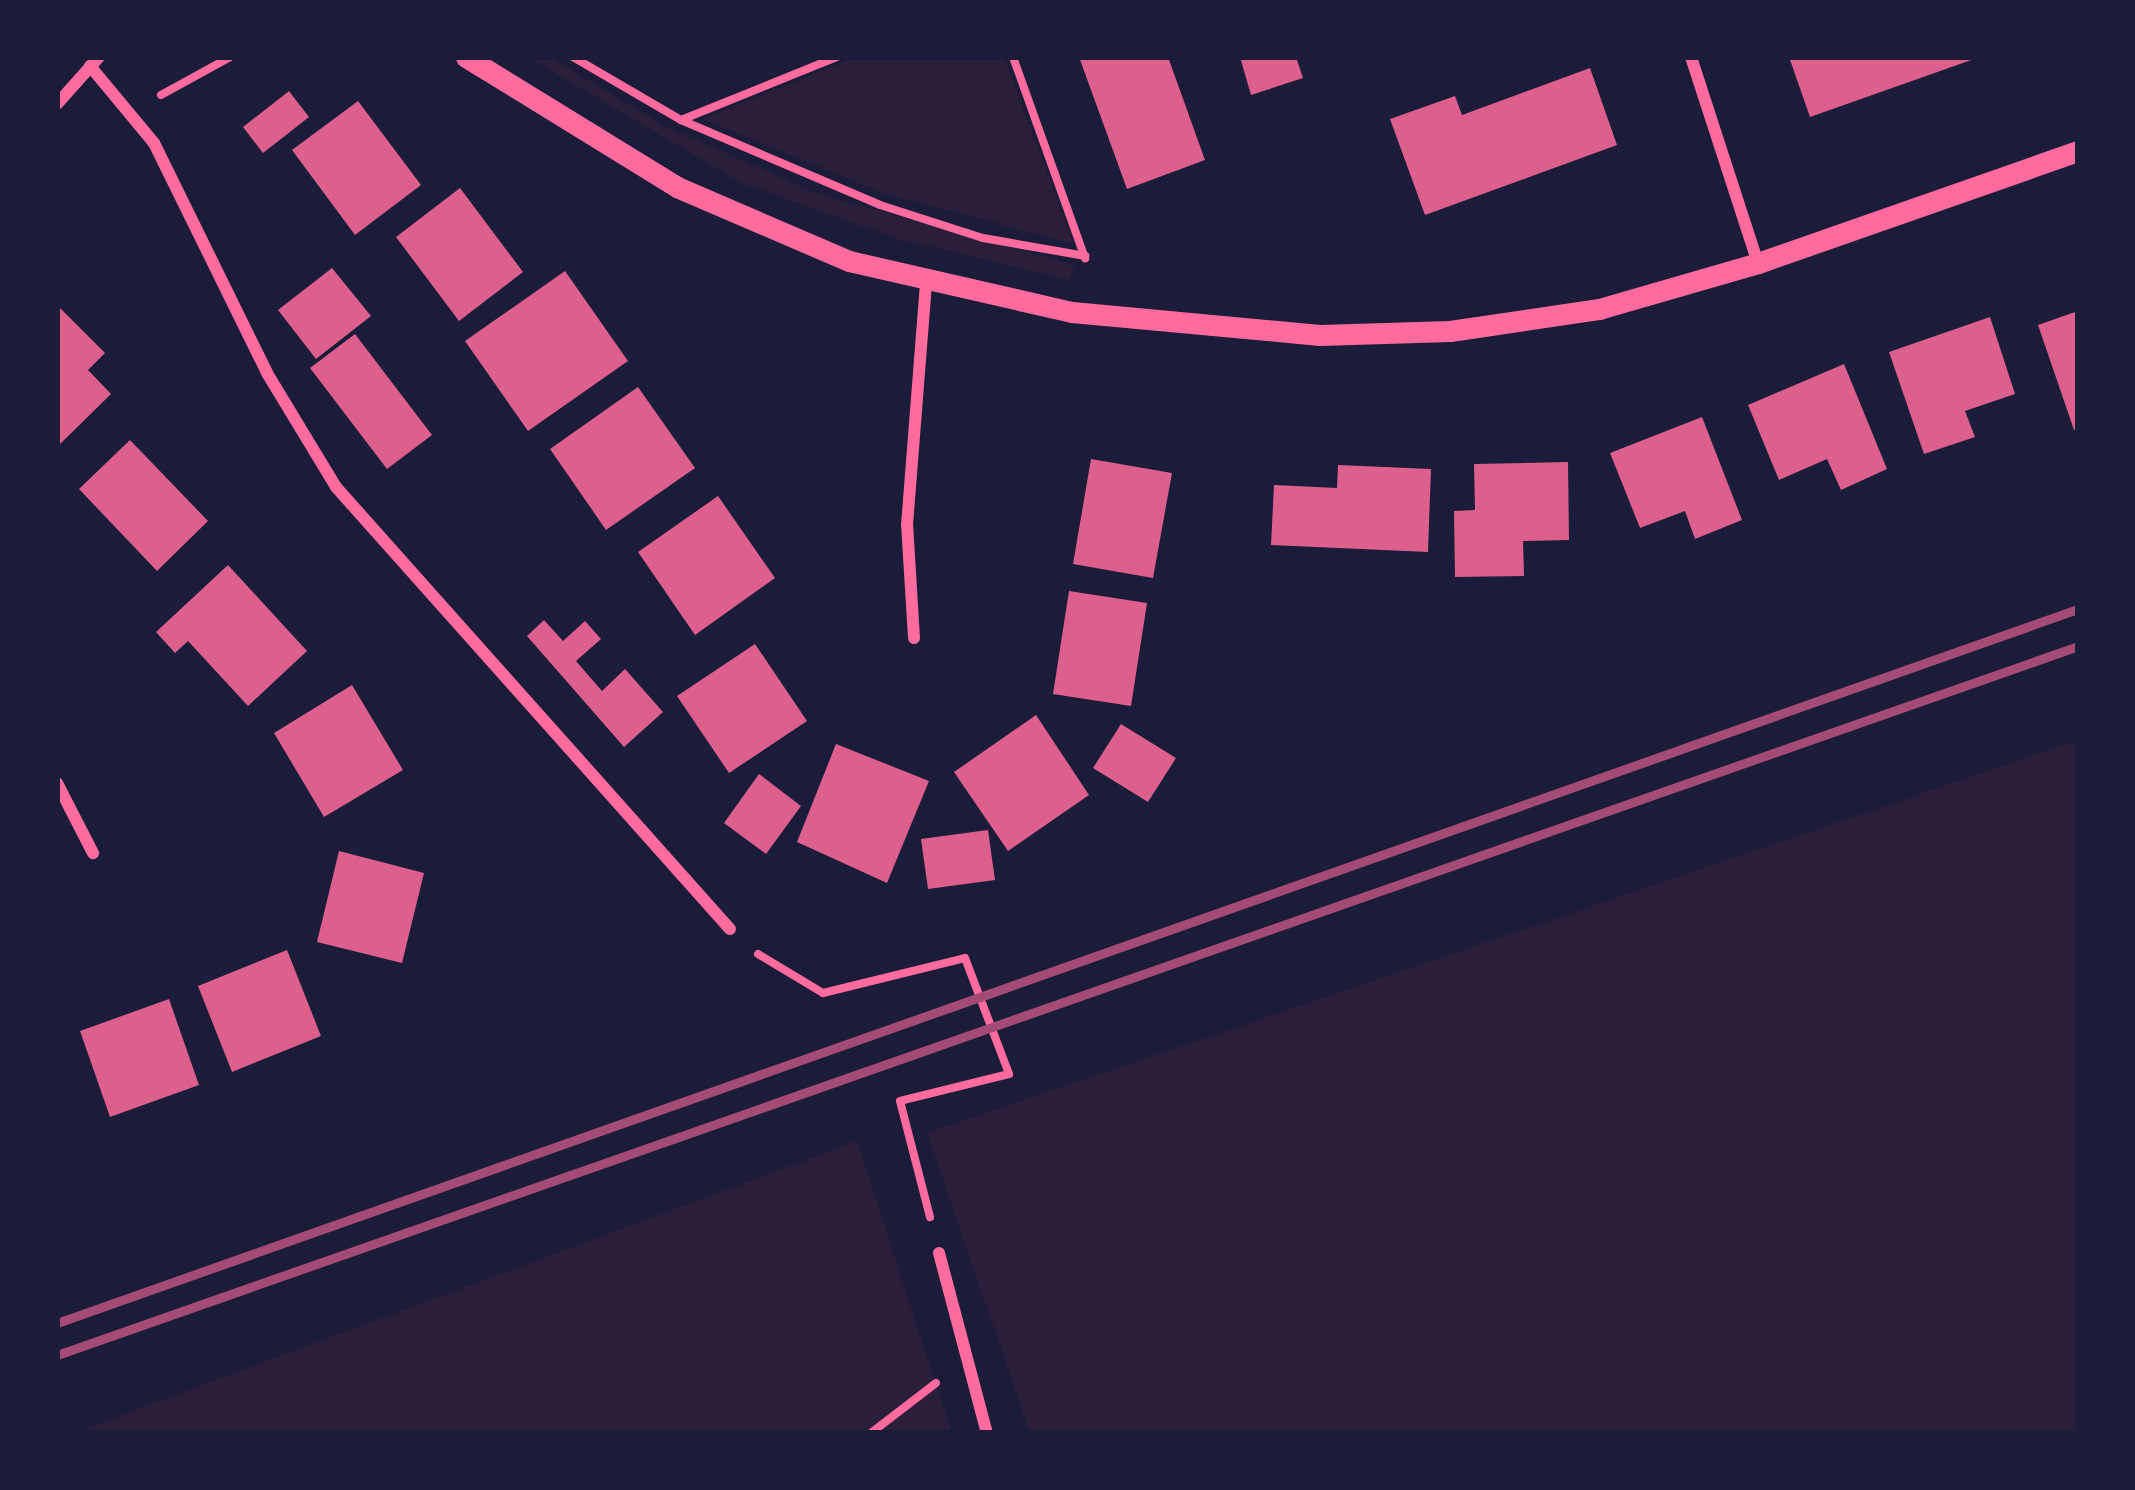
<!DOCTYPE html>
<html>
<head>
<meta charset="utf-8">
<style>
  body { margin:0 }
  #map { position:relative; width:2135px; height:1490px; overflow:hidden; background:#1b1b3a; font-family:Figtree,sans-serif }
  div>[style] { position:absolute }
  .green>* { inset:0; background:#2a1e3b }
  .building>* { inset:0; background:#dd5f8e }
  .path>* { height:8px; margin:-4px; padding:0 4px; transform-origin:4px; border-radius:4px; background:#ff6b9d }
  .minor>* { height:12px; margin:-6px; padding:0 6px; transform-origin:6px; border-radius:6px; background:#ff6b9d }
  .tertiary>* { height:21px; margin:-10.5px; padding:0 10.5px; transform-origin:10.5px; border-radius:10.5px; background:#ff6b9d }
  .rail>* { height:9px; margin:-4.5px; padding:0 4.5px; transform-origin:4.5px; border-radius:4.5px; background:#a44b75 }
  span { translate:-50% -50%; white-space:nowrap; text-align:center; line-height:1.15; -webkit-text-stroke:12px #1b1b3a; paint-order:stroke }
  .frame { position:absolute; inset:0; border:60px solid #1b1b3a; pointer-events:none }
</style>
</head>
<body>
<div id="map">
  <div class="green">
    <div style="clip-path:polygon(528px 57px,549px 57px,664px 126px,815px 193px,1074px 265px,1070px 280px,898px 239px,744px 184px)"></div>
    <div style="clip-path:polygon(855px 57px,1004px 57px,1074px 244px,886px 194px,703px 119px)"></div>
    <div style="clip-path:polygon(2078px 740px,2078px 1433px,1030px 1433px,927px 1133px)"></div>
    <div style="clip-path:polygon(857px 1141px,952px 1433px,73px 1433px)"></div>
  </div>
  <div class="building">
    <div style="clip-path:polygon(1079px 57px,1168px 57px,1205px 160px,1127px 189px)"></div>
    <div style="clip-path:polygon(1240px 57px,1296px 57px,1303px 78px,1251px 95px)"></div>
    <div style="clip-path:polygon(1789px 57px,1977px 57px,1977px 58px,1810px 117px)"></div>
    <div style="clip-path:polygon(1590px 68px,1617px 145px,1425px 215px,1390px 119px,1455px 96px,1462px 115px)"></div>
    <div style="clip-path:polygon(289px 91px,309px 117px,263px 153px,243px 127px)"></div>
    <div style="clip-path:polygon(358px 101px,421px 185px,355px 235px,292px 150px)"></div>
    <div style="clip-path:polygon(460px 188px,523px 272px,459px 321px,396px 237px)"></div>
    <div style="clip-path:polygon(332px 268px,371px 316px,316px 359px,278px 310px)"></div>
    <div style="clip-path:polygon(565px 271px,628px 361px,528px 431px,465px 341px)"></div>
    <div style="clip-path:polygon(57px 305px,105px 353px,88px 370px,111px 394px,57px 447px)"></div>
    <div style="clip-path:polygon(2078px 311px,2078px 428px,2074px 430px,2038px 325px)"></div>
    <div style="clip-path:polygon(1990px 317px,2015px 394px,1965px 411px,1975px 437px,1924px 454px,1889px 352px)"></div>
    <div style="clip-path:polygon(355px 334px,432px 435px,387px 469px,310px 368px)"></div>
    <div style="clip-path:polygon(1844px 364px,1887px 469px,1841px 490px,1827px 459px,1779px 480px,1748px 405px)"></div>
    <div style="clip-path:polygon(638px 387px,695px 468px,606px 530px,550px 449px)"></div>
    <div style="clip-path:polygon(1702px 417px,1742px 520px,1695px 539px,1685px 511px,1640px 528px,1610px 453px)"></div>
    <div style="clip-path:polygon(130px 440px,208px 521px,157px 571px,79px 489px)"></div>
    <div style="clip-path:polygon(1091px 459px,1172px 473px,1153px 578px,1073px 564px)"></div>
    <div style="clip-path:polygon(1568px 462px,1569px 540px,1523px 541px,1524px 576px,1455px 577px,1454px 511px,1475px 510px,1474px 464px)"></div>
    <div style="clip-path:polygon(1338px 465px,1431px 469px,1428px 552px,1271px 545px,1274px 485px,1337px 488px)"></div>
    <div style="clip-path:polygon(718px 496px,775px 578px,695px 635px,638px 552px)"></div>
    <div style="clip-path:polygon(228px 565px,307px 651px,248px 706px,188px 641px,175px 653px,156px 632px)"></div>
    <div style="clip-path:polygon(1069px 591px,1147px 603px,1131px 706px,1053px 694px)"></div>
    <div style="clip-path:polygon(544px 620px,563px 641px,585px 621px,601px 639px,576px 661px,602px 691px,625px 669px,663px 712px,624px 747px,527px 636px)"></div>
    <div style="clip-path:polygon(755px 644px,807px 721px,729px 773px,677px 696px)"></div>
    <div style="clip-path:polygon(352px 685px,403px 770px,324px 817px,274px 733px)"></div>
    <div style="clip-path:polygon(1036px 715px,1089px 795px,1008px 851px,954px 772px)"></div>
    <div style="clip-path:polygon(1121px 724px,1176px 758px,1148px 802px,1093px 768px)"></div>
    <div style="clip-path:polygon(836px 744px,929px 781px,887px 883px,797px 842px)"></div>
    <div style="clip-path:polygon(759px 774px,801px 806px,766px 854px,724px 823px)"></div>
    <div style="clip-path:polygon(988px 830px,995px 880px,928px 889px,921px 839px)"></div>
    <div style="clip-path:polygon(339px 851px,424px 873px,402px 963px,317px 942px)"></div>
    <div style="clip-path:polygon(287px 950px,321px 1036px,232px 1072px,198px 986px)"></div>
    <div style="clip-path:polygon(169px 999px,199px 1085px,110px 1117px,80px 1031px)"></div>
  </div>
  <div class="path">
    <div style="left:573px;top:57px;width:125px;rotate:30.3deg"></div>
    <div style="left:681px;top:120px;width:168px;rotate:-22deg"></div>
    <div style="left:1013px;top:57px;width:214px;rotate:70.3deg"></div>
    <div style="left:161px;top:95px;width:79px;rotate:-28.8deg"></div>
    <div style="left:681px;top:120px;width:216px;rotate:23.1deg"></div>
    <div style="left:880px;top:205px;width:108px;rotate:17.8deg"></div>
    <div style="left:983px;top:238px;width:104px;rotate:10deg"></div>
    <div style="left:758px;top:954px;width:76px;rotate:31deg"></div>
    <div style="left:823px;top:993px;width:146px;rotate:-13.8deg"></div>
    <div style="left:965px;top:958px;width:124px;rotate:69.2deg"></div>
    <div style="left:1009px;top:1074px;width:112px;rotate:166.1deg"></div>
    <div style="left:900px;top:1101px;width:120px;rotate:75.5deg"></div>
    <div style="left:871px;top:1433px;width:82px;rotate:-37.6deg"></div>
  </div>
  <div class="minor">
    <div style="left:1691px;top:57px;width:217px;rotate:72deg"></div>
    <div style="left:90px;top:66px;width:100px;rotate:50.3deg"></div>
    <div style="left:154px;top:143px;width:256px;rotate:63.8deg"></div>
    <div style="left:267px;top:373px;width:133px;rotate:58.8deg"></div>
    <div style="left:336px;top:487px;width:592px;rotate:48.29deg"></div>
    <div style="left:57px;top:104px;width:63px;rotate:-48.2deg"></div>
    <div style="left:914px;top:638px;width:113px;rotate:-93.5deg"></div>
    <div style="left:907px;top:525px;width:244px;rotate:-85.5deg"></div>
    <div style="left:57px;top:783px;width:79px;rotate:62.8deg"></div>
    <div style="left:939px;top:1253px;width:186px;rotate:75.1deg"></div>
  </div>
  <div class="tertiary">
    <div style="left:466px;top:57px;width:248px;rotate:31.6deg"></div>
    <div style="left:677px;top:187px;width:187px;rotate:23.3deg"></div>
    <div style="left:849px;top:261px;width:229px;rotate:12.9deg"></div>
    <div style="left:1072px;top:312px;width:249px;rotate:5.3deg"></div>
    <div style="left:1320px;top:335px;width:130px;rotate:-1.8deg"></div>
    <div style="left:1450px;top:331px;width:151px;rotate:-8.4deg"></div>
    <div style="left:1599px;top:309px;width:166px;rotate:-16.1deg"></div>
    <div style="left:1758px;top:263px;width:339px;rotate:-19.3deg"></div>
  </div>
  <div class="rail">
    <div style="left:57px;top:1323px;width:2143px;rotate:-19.46deg"></div>
    <div style="left:57px;top:1355px;width:2142px;rotate:-19.33deg"></div>
  </div>
  <div class="frame"></div>
</div>
</body>
</html>
